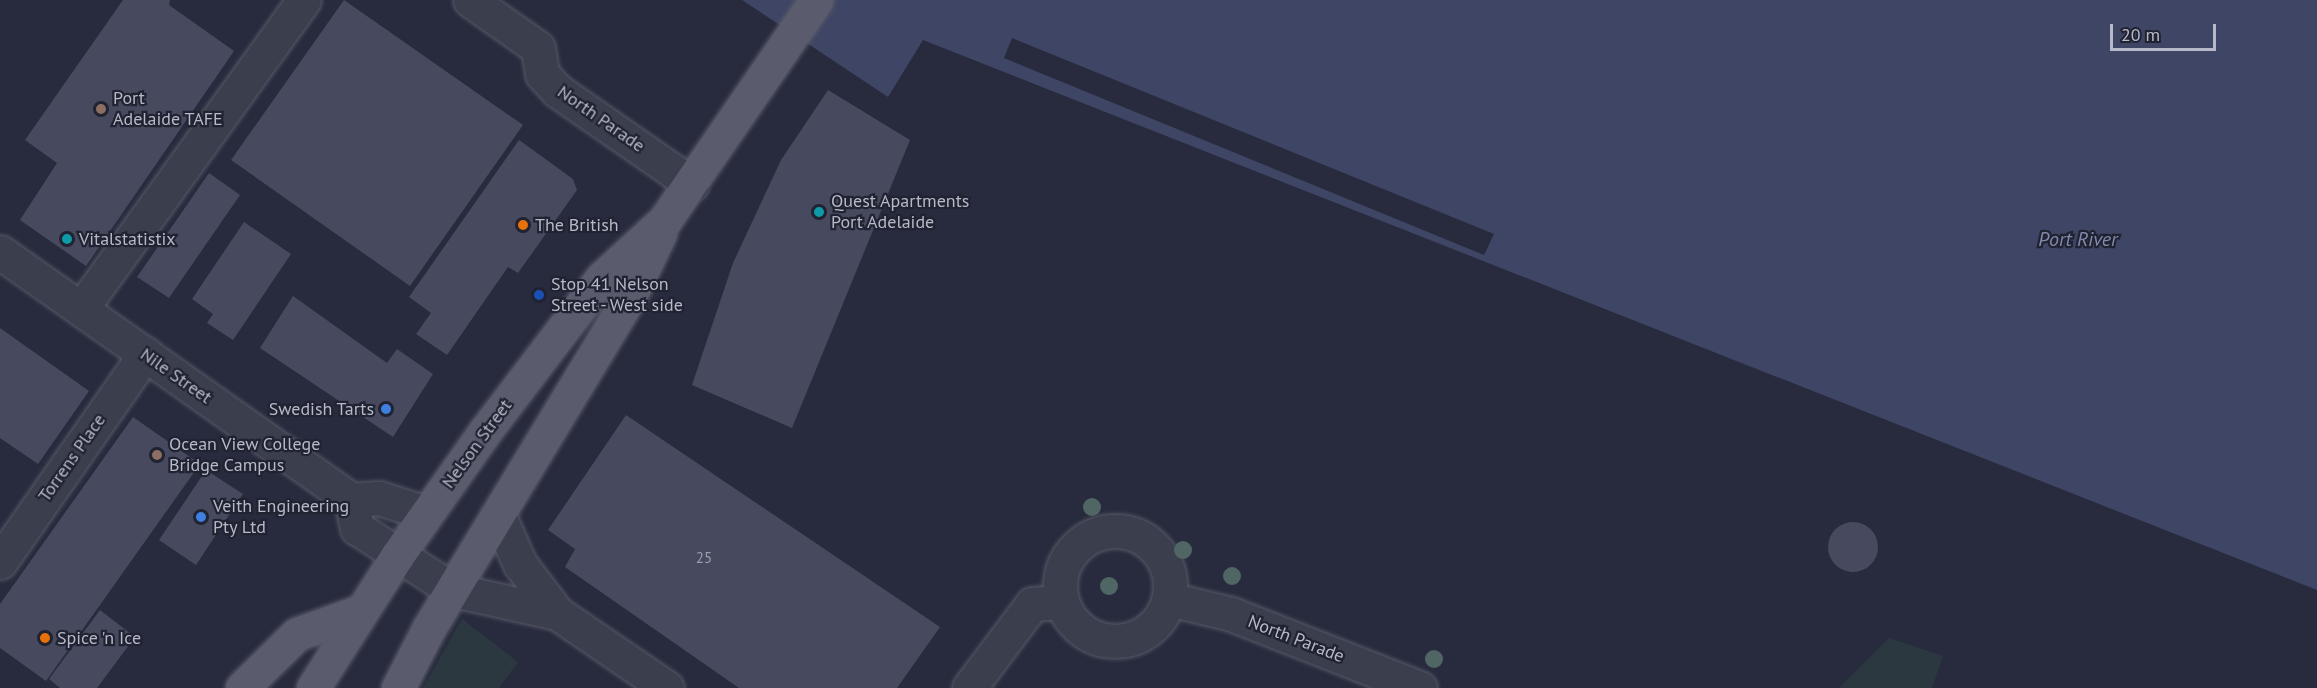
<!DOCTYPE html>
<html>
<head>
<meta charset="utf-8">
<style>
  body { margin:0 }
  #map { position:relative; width:2317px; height:688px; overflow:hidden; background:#282b3d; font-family:"PT Sans",sans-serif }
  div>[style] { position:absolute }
  .green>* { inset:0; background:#2b383f }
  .water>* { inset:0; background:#3f4564 }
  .pier>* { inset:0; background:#282b3d }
  .building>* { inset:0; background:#474a5e }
  .round { border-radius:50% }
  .roads { filter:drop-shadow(0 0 2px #565968) drop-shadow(0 0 2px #565968) }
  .minor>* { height:33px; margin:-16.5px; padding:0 16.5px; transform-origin:16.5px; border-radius:16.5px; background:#3b3e4d }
  .minor>.ring { margin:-16.5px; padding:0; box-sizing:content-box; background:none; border:33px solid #3b3e4d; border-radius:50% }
  .major>* { height:33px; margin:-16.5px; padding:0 16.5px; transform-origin:16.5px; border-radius:16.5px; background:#5a5c6d }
  .trees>* { width:18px; height:18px; margin:-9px; border-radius:50%; background:#506664 }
  .dots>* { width:16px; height:16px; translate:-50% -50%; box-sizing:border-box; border:3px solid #202332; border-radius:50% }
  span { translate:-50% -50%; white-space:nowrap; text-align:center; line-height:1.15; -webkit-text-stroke:4.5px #202332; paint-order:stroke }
  .number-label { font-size:15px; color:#9c9dae }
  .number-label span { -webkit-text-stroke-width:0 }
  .poi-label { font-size:18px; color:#b8b9c8 }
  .left { translate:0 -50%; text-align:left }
  .right { translate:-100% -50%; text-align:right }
  .street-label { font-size:18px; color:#b8b9c8 }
  .water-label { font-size:20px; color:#8289ac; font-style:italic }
  .scale { position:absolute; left:2110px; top:24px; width:106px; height:27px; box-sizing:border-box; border:3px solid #b8b9c8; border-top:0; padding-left:8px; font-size:18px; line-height:21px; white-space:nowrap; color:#b8b9c8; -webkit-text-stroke:4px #202332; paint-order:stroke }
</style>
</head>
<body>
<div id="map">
  <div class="green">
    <div style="clip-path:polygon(462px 619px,518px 662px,499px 688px,423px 688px)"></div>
    <div style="clip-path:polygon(1889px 638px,1943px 656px,1932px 688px,1839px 688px)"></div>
  </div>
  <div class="water">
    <div style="clip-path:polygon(742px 0,2317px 0,2317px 590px,923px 40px,888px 97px)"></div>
  </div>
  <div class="pier">
    <div style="clip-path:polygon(1012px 38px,1494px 234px,1484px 255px,1004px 58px)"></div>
  </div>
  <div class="building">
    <div style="clip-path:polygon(123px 0,170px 0,169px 5px,234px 51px,86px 266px,20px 220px,57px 163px,25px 140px)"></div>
    <div style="clip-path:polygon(344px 0,523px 125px,410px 286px,231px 160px)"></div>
    <div style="clip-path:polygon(828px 90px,910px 140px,792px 428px,692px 385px,733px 263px,781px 160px)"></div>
    <div style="clip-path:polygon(519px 140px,573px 179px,577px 190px,518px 273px,508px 267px,447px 355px,416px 334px,431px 313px,409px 297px)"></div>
    <div style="clip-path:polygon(209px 173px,240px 195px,169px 298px,137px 277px)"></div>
    <div style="clip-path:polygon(244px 222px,291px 254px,233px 340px,207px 323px,213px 314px,192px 299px)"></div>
    <div style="clip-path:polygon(293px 296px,387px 363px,397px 349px,433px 374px,393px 437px,260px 348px)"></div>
    <div style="clip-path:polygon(0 328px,89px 391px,38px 464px,0 438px)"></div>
    <div style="clip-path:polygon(626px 415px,940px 627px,897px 688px,739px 688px,565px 567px,575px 549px,548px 530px)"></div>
    <div style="clip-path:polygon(133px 417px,200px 464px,46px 681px,0 648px,0 604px)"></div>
    <div style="clip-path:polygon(206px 470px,243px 494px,196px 565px,159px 540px)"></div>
    <div class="round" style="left:1828px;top:522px;width:50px;height:50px"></div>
    <div style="clip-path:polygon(100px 610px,135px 637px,97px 688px,60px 688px,49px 679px)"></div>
  </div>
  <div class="roads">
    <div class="minor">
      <div style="left:470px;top:0;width:83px;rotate:35.2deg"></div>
      <div style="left:538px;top:48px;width:26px;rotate:81deg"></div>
      <div style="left:542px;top:74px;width:23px;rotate:47deg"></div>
      <div style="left:558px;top:91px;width:163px;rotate:34.8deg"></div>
      <div style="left:0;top:252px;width:430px;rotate:35.2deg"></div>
      <div style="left:351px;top:500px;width:28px;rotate:-4deg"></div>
      <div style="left:379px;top:498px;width:49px;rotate:17.7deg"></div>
      <div style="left:81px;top:309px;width:381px;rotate:-54.2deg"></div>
      <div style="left:351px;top:500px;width:29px;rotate:78deg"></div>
      <div style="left:357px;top:528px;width:114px;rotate:32.9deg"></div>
      <div style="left:453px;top:590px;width:107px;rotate:12.5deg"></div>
      <div style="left:498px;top:514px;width:55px;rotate:66.3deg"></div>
      <div style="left:520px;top:564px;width:61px;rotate:52.9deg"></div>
      <div style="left:557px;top:613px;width:133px;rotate:34.3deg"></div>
      <div class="ring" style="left:1060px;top:531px;width:77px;height:77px"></div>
      <div style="left:0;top:562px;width:254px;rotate:-55.1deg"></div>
      <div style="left:1169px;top:599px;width:64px;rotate:13.6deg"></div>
      <div style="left:1231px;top:614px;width:203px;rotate:21.4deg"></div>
      <div style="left:969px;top:688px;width:105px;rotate:-53.1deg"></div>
      <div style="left:1032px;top:604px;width:29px;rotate:-4deg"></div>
    </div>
    <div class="major">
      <div style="left:242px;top:688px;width:77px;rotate:-44.5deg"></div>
      <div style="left:297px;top:634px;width:68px;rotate:-19.8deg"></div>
      <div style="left:313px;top:688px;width:156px;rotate:-57.5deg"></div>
      <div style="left:397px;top:556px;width:154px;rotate:-54.8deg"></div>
      <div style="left:486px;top:430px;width:191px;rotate:-52.7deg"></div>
      <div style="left:602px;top:278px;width:86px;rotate:-42.6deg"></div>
      <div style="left:665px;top:220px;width:267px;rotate:-55.5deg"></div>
      <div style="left:398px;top:688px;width:68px;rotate:-62.7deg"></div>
      <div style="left:429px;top:628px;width:386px;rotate:-58.8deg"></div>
      <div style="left:629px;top:298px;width:72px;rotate:-64.5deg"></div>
    </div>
  </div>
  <div class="trees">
    <div style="left:1092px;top:507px"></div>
    <div style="left:1183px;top:550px"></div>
    <div style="left:1232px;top:576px"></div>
    <div style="left:1109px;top:586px"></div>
    <div style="left:1434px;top:659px"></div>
  </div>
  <div class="dots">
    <div style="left:101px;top:109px;background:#8d6e63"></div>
    <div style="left:819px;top:212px;background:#0f9aa8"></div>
    <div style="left:523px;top:225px;background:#e8710a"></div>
    <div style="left:67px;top:239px;background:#0f9aa8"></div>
    <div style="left:539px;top:295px;background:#1a4fb4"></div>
    <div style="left:386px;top:409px;background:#3f7fe0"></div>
    <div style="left:157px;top:455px;background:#8d6e63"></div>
    <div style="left:201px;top:517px;background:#3f7fe0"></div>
    <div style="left:45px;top:638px;background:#e8710a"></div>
  </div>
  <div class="number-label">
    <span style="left:704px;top:558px">25</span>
  </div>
  <div class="poi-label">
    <span class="left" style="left:113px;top:109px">Port<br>Adelaide TAFE</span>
    <span class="left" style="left:831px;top:212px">Quest Apartments<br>Port Adelaide</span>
    <span class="left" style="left:535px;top:225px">The British</span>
    <span class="left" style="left:79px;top:239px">Vitalstatistix</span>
    <span class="left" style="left:551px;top:295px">Stop 41 Nelson<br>Street - West side</span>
    <span class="right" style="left:374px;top:409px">Swedish Tarts</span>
    <span class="left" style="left:169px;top:455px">Ocean View College<br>Bridge Campus</span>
    <span class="left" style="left:213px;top:517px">Veith Engineering<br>Pty Ltd</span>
    <span class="left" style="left:57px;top:638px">Spice 'n Ice</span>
  </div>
  <div class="street-label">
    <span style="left:601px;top:119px;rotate:35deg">North Parade</span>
    <span style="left:176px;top:376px;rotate:35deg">Nile Street</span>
    <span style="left:477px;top:444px;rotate:-54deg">Nelson Street</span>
    <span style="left:72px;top:458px;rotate:-55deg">Torrens Place</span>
    <span style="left:1296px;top:639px;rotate:21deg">North Parade</span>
  </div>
  <div class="water-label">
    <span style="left:2078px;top:239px">Port River</span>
  </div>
  <div class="scale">20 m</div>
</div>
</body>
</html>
